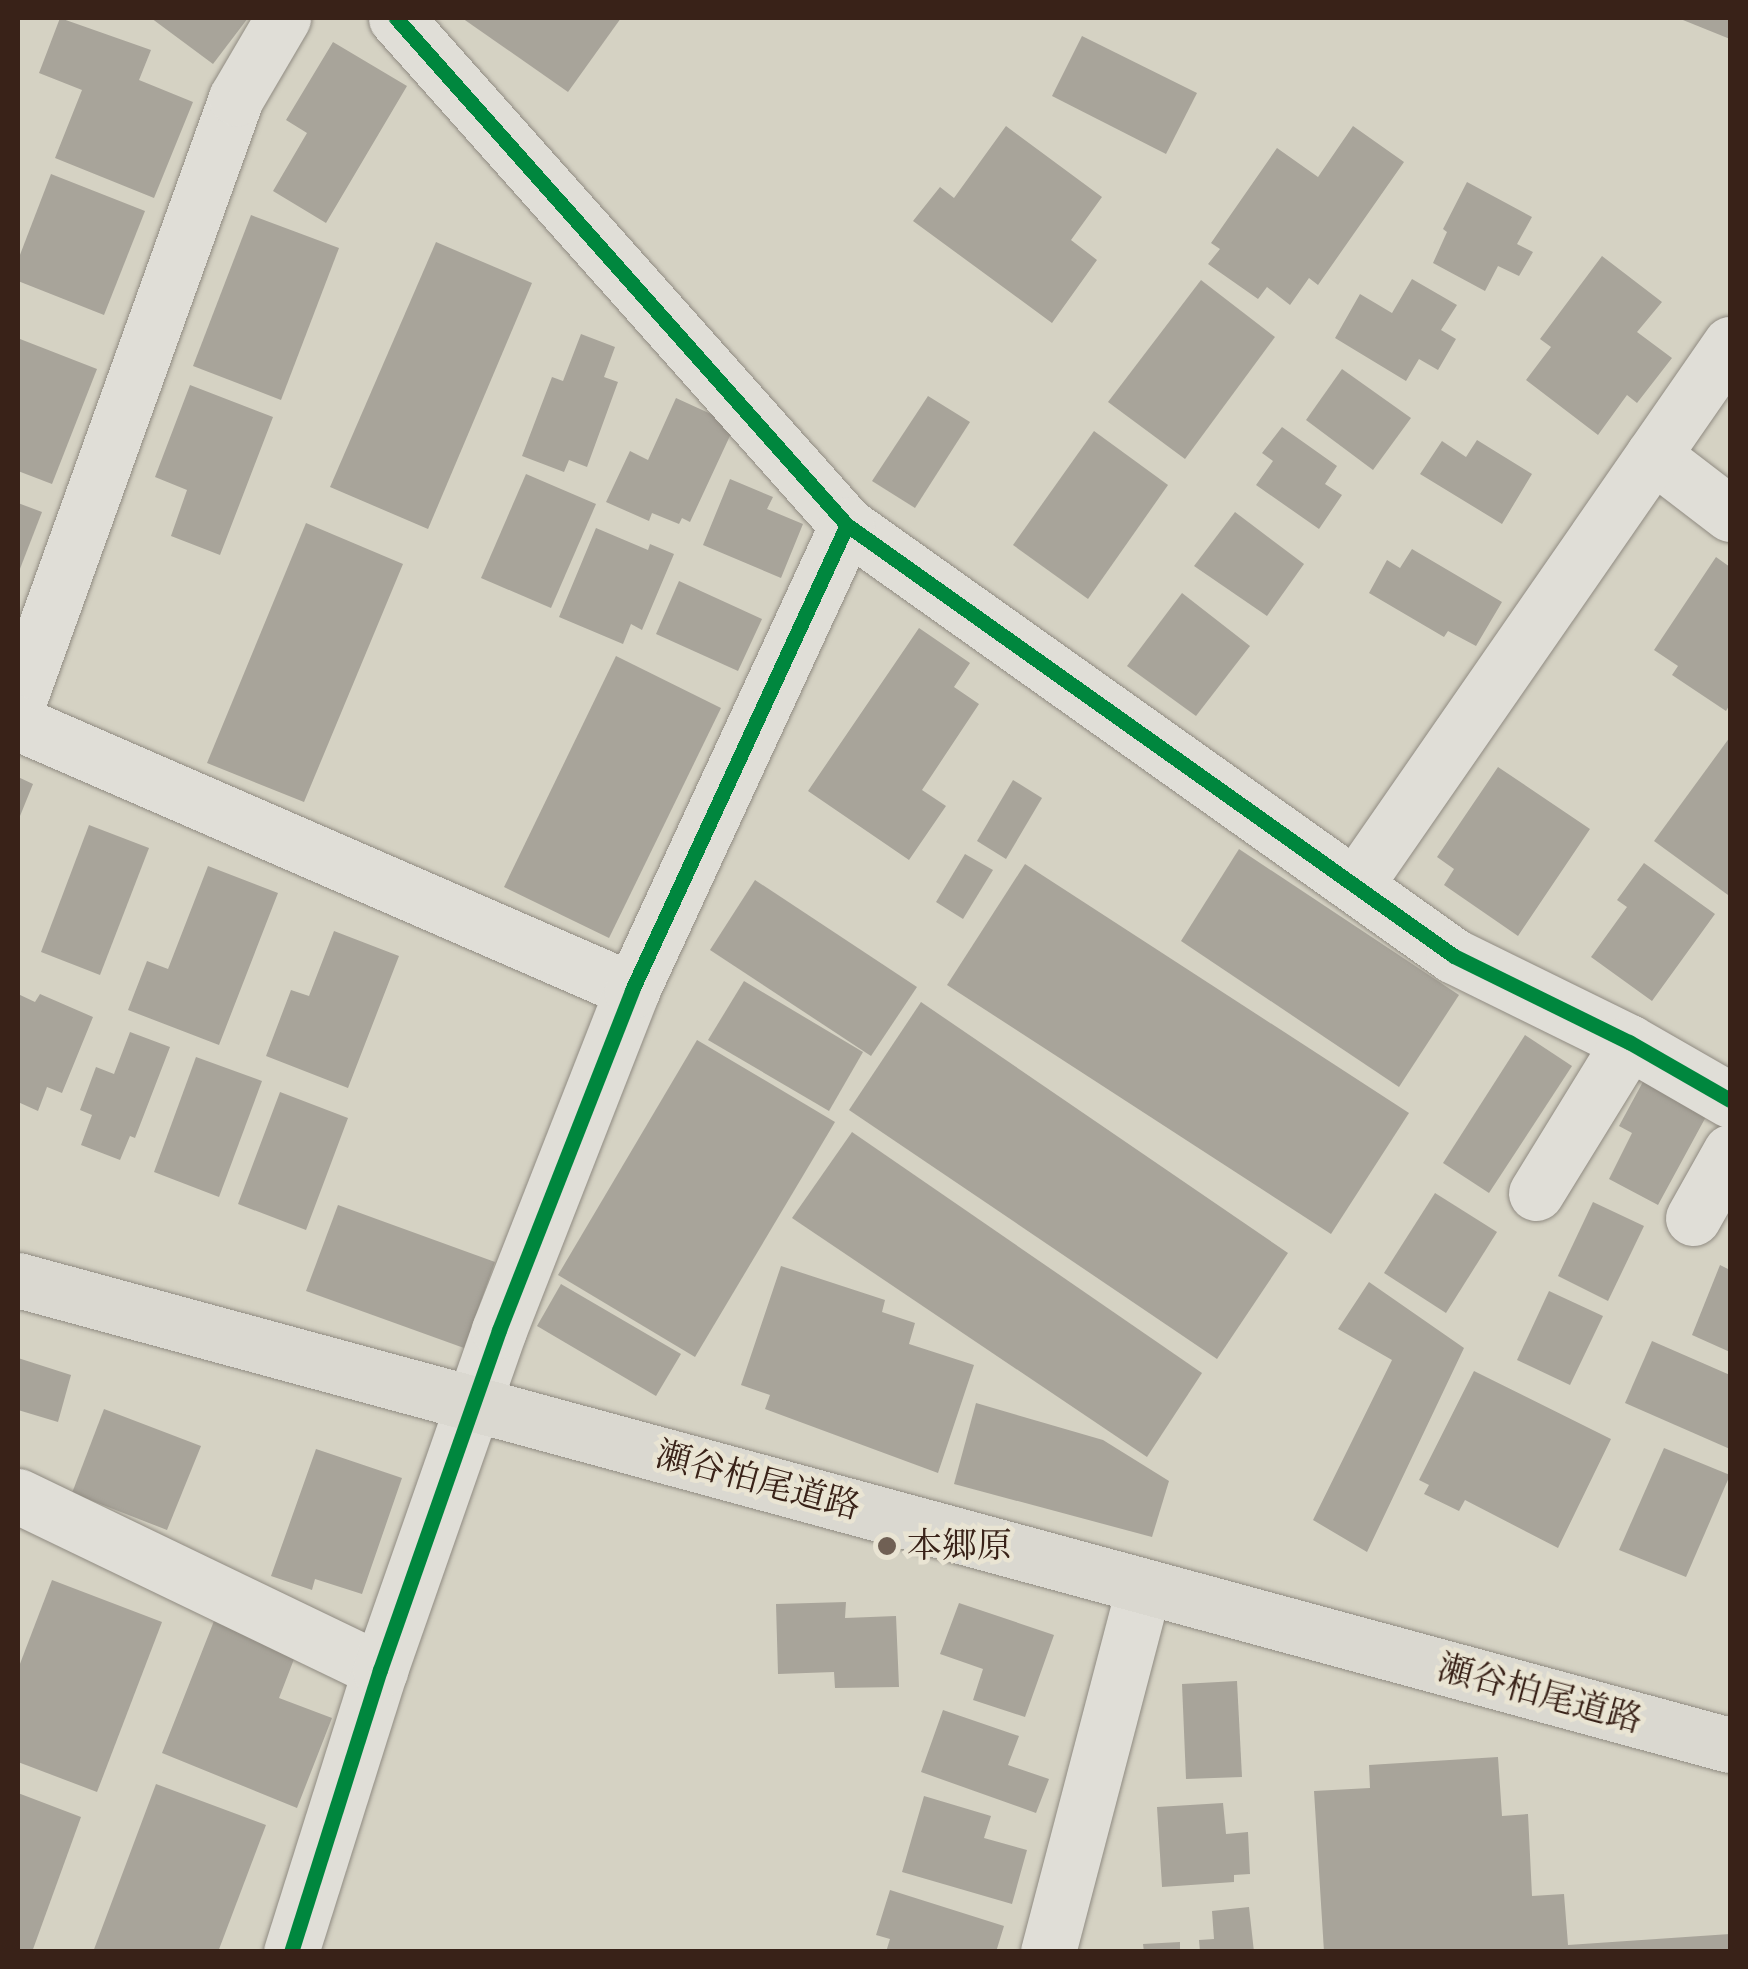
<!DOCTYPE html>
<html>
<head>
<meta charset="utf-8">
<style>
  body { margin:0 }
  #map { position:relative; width:1748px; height:1969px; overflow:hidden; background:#d5d2c3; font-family:"IM FELL Double Pica","Noto Serif JP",serif }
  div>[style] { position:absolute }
  .building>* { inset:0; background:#a8a49a }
  .roads { filter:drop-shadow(0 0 2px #908b82) drop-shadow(0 0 2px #908b82) }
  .minor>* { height:55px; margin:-27.5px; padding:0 27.5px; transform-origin:27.5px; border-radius:27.5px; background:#e0ded7 }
  .major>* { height:55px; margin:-27.5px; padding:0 27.5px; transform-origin:27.5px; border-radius:27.5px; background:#dad8d0 }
  .cycleway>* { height:15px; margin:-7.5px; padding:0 7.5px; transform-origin:7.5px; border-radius:7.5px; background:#00873e }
  .dots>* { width:28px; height:28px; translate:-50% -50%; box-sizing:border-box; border:5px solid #e9e4d3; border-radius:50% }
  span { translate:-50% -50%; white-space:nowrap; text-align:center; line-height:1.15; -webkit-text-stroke:9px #e9e4d3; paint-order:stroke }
  .street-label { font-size:35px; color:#392218 }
  .poi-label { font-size:35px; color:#392218 }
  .left { translate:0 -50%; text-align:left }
  .frame { position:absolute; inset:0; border:20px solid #392218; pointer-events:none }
</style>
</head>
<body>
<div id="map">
  <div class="building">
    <div style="clip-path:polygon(60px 18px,151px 50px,139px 80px,193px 102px,154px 198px,55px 158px,82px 90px,39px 73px)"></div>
    <div style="clip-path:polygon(151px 18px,248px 18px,213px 64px)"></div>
    <div style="clip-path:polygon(462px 18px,621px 18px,568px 92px)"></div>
    <div style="clip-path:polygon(1678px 18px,1730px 18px,1730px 39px)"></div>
    <div style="clip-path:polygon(1082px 36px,1197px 93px,1166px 154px,1052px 96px)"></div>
    <div style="clip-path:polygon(333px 42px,407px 86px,326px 223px,273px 191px,307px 133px,286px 120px)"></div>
    <div style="clip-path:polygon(1006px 126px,1102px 197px,1071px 240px,1097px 260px,1052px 323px,913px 221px,940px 187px,954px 198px)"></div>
    <div style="clip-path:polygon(1353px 126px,1404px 162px,1318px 285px,1309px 278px,1290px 305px,1267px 287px,1258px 299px,1208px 264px,1220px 249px,1211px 243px,1277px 148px,1318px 177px)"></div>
    <div style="clip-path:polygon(51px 174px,145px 211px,104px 315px,18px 281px,18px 260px)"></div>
    <div style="clip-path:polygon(1467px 182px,1532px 217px,1517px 244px,1533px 252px,1519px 276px,1498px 266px,1485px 291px,1433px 263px,1447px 232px,1443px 229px)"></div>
    <div style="clip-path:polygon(251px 215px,339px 248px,281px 400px,193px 366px)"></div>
    <div style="clip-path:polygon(436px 242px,532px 283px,428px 529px,330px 487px)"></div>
    <div style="clip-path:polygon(1602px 256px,1662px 302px,1637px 332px,1672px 358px,1637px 403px,1627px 395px,1598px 435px,1526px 380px,1551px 347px,1540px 339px)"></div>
    <div style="clip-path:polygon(1412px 279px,1457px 305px,1441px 330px,1456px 339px,1438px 370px,1419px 359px,1406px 381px,1335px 338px,1360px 294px,1392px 313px)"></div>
    <div style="clip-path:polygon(1201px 280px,1275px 337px,1185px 459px,1108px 402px)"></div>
    <div style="clip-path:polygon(581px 334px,615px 347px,604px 377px,618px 382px,587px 467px,569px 460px,564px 472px,522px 456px,552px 377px,563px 381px)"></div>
    <div style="clip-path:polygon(20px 339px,97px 369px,52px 484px,18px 471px)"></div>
    <div style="clip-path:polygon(1342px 369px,1411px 418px,1373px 470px,1306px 420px)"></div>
    <div style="clip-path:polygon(190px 385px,273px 417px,220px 555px,171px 536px,187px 490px,155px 477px)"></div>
    <div style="clip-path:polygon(928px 396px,970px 422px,915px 508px,872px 481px)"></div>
    <div style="clip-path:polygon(676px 398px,735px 425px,690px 522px,682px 518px,679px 524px,652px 513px,649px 521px,606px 502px,630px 451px,648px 460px)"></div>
    <div style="clip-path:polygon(1282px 427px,1337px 466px,1325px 484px,1342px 495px,1319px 529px,1256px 485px,1273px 461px,1262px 453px)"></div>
    <div style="clip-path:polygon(1094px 431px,1168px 485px,1088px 599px,1013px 545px)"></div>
    <div style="clip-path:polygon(1477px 440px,1532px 474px,1502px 524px,1420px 474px,1442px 441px,1466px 457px)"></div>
    <div style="clip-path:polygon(526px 474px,596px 504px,551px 608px,481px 578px)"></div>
    <div style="clip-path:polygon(730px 479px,773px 497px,767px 509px,803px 524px,781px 578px,703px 545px)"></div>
    <div style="clip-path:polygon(18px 503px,42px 512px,18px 574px)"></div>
    <div style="clip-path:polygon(1235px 512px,1304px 564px,1267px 616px,1194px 566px)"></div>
    <div style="clip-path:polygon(306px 523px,403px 564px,304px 802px,207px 763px)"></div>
    <div style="clip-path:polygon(596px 528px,648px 550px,650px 544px,674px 554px,642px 630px,631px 624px,623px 644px,559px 617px)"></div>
    <div style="clip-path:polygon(1412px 549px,1502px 602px,1476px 646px,1448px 631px,1444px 637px,1369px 593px,1387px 560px,1400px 568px)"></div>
    <div style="clip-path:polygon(1716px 557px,1730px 567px,1730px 704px,1726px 711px,1672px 675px,1678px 666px,1654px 650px)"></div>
    <div style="clip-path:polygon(679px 581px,762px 619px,738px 671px,656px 634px)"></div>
    <div style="clip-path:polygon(1182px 593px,1250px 646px,1196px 716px,1127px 666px)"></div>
    <div style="clip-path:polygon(919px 628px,970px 663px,954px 687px,979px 704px,922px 790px,946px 806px,909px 860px,808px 791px)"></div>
    <div style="clip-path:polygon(616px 656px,721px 708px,609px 938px,504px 887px)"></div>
    <div style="clip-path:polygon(1730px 737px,1730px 892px,1728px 895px,1654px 841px)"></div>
    <div style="clip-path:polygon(1498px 767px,1590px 829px,1518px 936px,1444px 885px,1454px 869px,1437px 857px)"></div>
    <div style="clip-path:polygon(18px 777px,33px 784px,18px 821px)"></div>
    <div style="clip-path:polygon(1013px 780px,1042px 798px,1006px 859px,977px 841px)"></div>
    <div style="clip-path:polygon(89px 825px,149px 848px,100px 975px,41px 952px)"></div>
    <div style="clip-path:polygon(1239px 849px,1459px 995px,1399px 1087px,1181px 941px)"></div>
    <div style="clip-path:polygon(965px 854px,993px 870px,963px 919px,936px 902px)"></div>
    <div style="clip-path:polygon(1644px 863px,1715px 914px,1652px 1001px,1591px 957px,1627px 907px,1617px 900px)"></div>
    <div style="clip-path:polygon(1025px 864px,1409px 1113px,1331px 1234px,947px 985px)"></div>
    <div style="clip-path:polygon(208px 866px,278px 893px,219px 1045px,128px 1010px,147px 961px,168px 969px)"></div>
    <div style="clip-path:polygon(755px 880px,917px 987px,871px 1056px,710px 950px)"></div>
    <div style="clip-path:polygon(334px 931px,399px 956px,348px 1088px,266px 1056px,291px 990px,309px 996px)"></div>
    <div style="clip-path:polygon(744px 981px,863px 1052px,829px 1111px,708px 1040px)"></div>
    <div style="clip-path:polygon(18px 994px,35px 1002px,40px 994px,93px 1017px,62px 1093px,47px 1087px,38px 1111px,18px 1102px)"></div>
    <div style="clip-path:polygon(921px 1002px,1288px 1253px,1217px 1359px,849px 1110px)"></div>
    <div style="clip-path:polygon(130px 1032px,170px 1047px,135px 1138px,130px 1136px,120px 1160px,81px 1145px,92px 1115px,80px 1110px,96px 1067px,114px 1074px)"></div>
    <div style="clip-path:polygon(1525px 1035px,1572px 1066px,1489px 1193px,1443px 1163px)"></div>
    <div style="clip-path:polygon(697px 1040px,835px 1122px,695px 1357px,558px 1275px)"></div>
    <div style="clip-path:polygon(196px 1057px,262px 1081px,219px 1197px,154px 1172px)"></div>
    <div style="clip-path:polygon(1645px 1078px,1708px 1113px,1658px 1205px,1609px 1179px,1632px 1133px,1619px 1126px)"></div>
    <div style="clip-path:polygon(280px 1092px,348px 1118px,306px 1230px,238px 1204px)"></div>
    <div style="clip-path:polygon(852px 1132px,1202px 1373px,1147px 1457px,792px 1218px)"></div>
    <div style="clip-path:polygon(1435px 1193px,1497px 1232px,1446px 1313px,1384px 1273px)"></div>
    <div style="clip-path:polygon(1593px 1202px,1644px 1226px,1608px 1301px,1558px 1276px)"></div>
    <div style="clip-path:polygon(338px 1205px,495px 1262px,464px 1348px,306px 1291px)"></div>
    <div style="clip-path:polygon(1720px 1265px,1730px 1270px,1730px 1352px,1692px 1335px)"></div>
    <div style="clip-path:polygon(781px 1266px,885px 1300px,882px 1312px,915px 1323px,909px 1344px,974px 1365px,938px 1473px,765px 1409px,770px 1395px,741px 1385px)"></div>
    <div style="clip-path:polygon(1369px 1282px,1464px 1348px,1367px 1552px,1313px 1520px,1392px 1360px,1338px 1329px)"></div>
    <div style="clip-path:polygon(561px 1284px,681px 1354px,656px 1396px,537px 1326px)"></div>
    <div style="clip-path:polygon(1549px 1291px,1603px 1316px,1570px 1385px,1517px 1360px)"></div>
    <div style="clip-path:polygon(1652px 1341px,1730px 1375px,1730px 1449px,1625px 1403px)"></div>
    <div style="clip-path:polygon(18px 1358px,71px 1375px,58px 1422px,18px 1410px)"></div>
    <div style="clip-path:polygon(1474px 1371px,1611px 1439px,1558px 1548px,1465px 1500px,1459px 1511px,1424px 1494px,1429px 1485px,1419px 1480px)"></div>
    <div style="clip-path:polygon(976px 1403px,1103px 1440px,1169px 1481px,1152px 1537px,954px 1484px)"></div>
    <div style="clip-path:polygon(104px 1409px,201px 1446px,167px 1530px,72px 1493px)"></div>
    <div style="clip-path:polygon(1664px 1448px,1730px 1475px,1686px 1577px,1619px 1550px)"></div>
    <div style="clip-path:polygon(316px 1449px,402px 1478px,362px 1594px,315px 1579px,312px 1590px,271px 1576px)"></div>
    <div style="clip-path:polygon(52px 1580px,162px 1622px,97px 1792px,18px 1762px,18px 1669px)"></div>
    <div style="clip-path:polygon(846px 1602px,845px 1618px,896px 1616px,899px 1687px,835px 1688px,834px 1672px,778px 1674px,776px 1604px)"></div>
    <div style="clip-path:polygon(959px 1603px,1054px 1635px,1025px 1717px,973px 1700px,983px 1669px,940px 1654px)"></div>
    <div style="clip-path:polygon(214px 1621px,296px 1654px,279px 1698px,332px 1718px,297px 1808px,162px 1753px)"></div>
    <div style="clip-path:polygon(1237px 1681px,1242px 1777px,1186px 1779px,1182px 1684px)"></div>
    <div style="clip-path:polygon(943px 1710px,1019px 1736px,1008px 1765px,1049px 1779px,1036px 1813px,921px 1772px)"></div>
    <div style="clip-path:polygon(1498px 1757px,1502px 1816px,1528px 1814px,1532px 1896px,1564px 1894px,1568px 1945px,1730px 1934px,1730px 1952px,1324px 1952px,1314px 1791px,1370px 1788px,1369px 1765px)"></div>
    <div style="clip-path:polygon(156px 1784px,266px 1825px,218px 1952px,93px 1952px)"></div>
    <div style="clip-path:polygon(18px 1793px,81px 1817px,32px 1952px,18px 1952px)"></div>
    <div style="clip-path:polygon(924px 1796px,991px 1816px,984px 1838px,1027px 1850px,1012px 1904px,902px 1872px)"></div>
    <div style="clip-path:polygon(1223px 1803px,1226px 1834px,1248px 1832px,1250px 1874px,1234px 1875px,1234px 1882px,1162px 1887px,1157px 1807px)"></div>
    <div style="clip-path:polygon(890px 1890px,1004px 1926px,996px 1952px,886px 1952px,890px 1939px,876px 1935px)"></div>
    <div style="clip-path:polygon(1249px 1907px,1254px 1952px,1200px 1952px,1199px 1940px,1214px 1939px,1212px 1911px)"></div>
    <div style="clip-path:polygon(1180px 1942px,1180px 1952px,1144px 1952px,1143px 1944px)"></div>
  </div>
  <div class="roads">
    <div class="minor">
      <div style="left:396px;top:18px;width:679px;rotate:48.35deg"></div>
      <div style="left:847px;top:525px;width:744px;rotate:35.38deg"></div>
      <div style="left:1454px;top:956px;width:195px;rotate:26.2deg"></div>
      <div style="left:1629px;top:1042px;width:116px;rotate:29.9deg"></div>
      <div style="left:1653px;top:455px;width:97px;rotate:37.5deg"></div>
      <div style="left:18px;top:703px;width:643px;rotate:-70.18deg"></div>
      <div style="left:236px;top:98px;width:93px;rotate:-59.6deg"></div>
      <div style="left:18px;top:723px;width:670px;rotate:23.5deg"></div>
      <div style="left:1356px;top:884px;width:657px;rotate:-55.29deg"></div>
      <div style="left:1536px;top:1193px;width:177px;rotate:-58.4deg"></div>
      <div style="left:1693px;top:1218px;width:76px;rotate:-60.7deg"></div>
      <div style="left:18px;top:1496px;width:402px;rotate:25.7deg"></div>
      <div style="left:291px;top:1952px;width:296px;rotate:-72.5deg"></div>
      <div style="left:380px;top:1670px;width:360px;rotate:-70.7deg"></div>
      <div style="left:499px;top:1330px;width:365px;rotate:-68.6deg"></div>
      <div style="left:632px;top:990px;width:512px;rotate:-65.19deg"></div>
      <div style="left:1048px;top:1952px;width:378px;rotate:-75.3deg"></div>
    </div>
    <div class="major">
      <div style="left:18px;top:1280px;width:1774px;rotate:15.2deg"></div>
    </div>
  </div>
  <div class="cycleway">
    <div style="left:396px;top:18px;width:679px;rotate:48.35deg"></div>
    <div style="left:847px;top:525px;width:744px;rotate:35.38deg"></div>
    <div style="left:1454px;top:956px;width:195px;rotate:26.2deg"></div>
    <div style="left:1629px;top:1042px;width:116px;rotate:29.9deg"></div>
    <div style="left:291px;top:1952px;width:296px;rotate:-72.5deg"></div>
    <div style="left:380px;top:1670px;width:360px;rotate:-70.7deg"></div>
    <div style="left:499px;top:1330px;width:365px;rotate:-68.6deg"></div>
    <div style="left:632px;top:990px;width:512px;rotate:-65.19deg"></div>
  </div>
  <div class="dots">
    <div style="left:887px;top:1546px;background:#706054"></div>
  </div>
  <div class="street-label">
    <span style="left:758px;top:1481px;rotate:15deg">瀬谷柏尾道路</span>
    <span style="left:1540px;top:1694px;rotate:15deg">瀬谷柏尾道路</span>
  </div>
  <div class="poi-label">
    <span class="left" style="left:907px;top:1546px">本郷原</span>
  </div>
  <div class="frame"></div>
</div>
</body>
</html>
